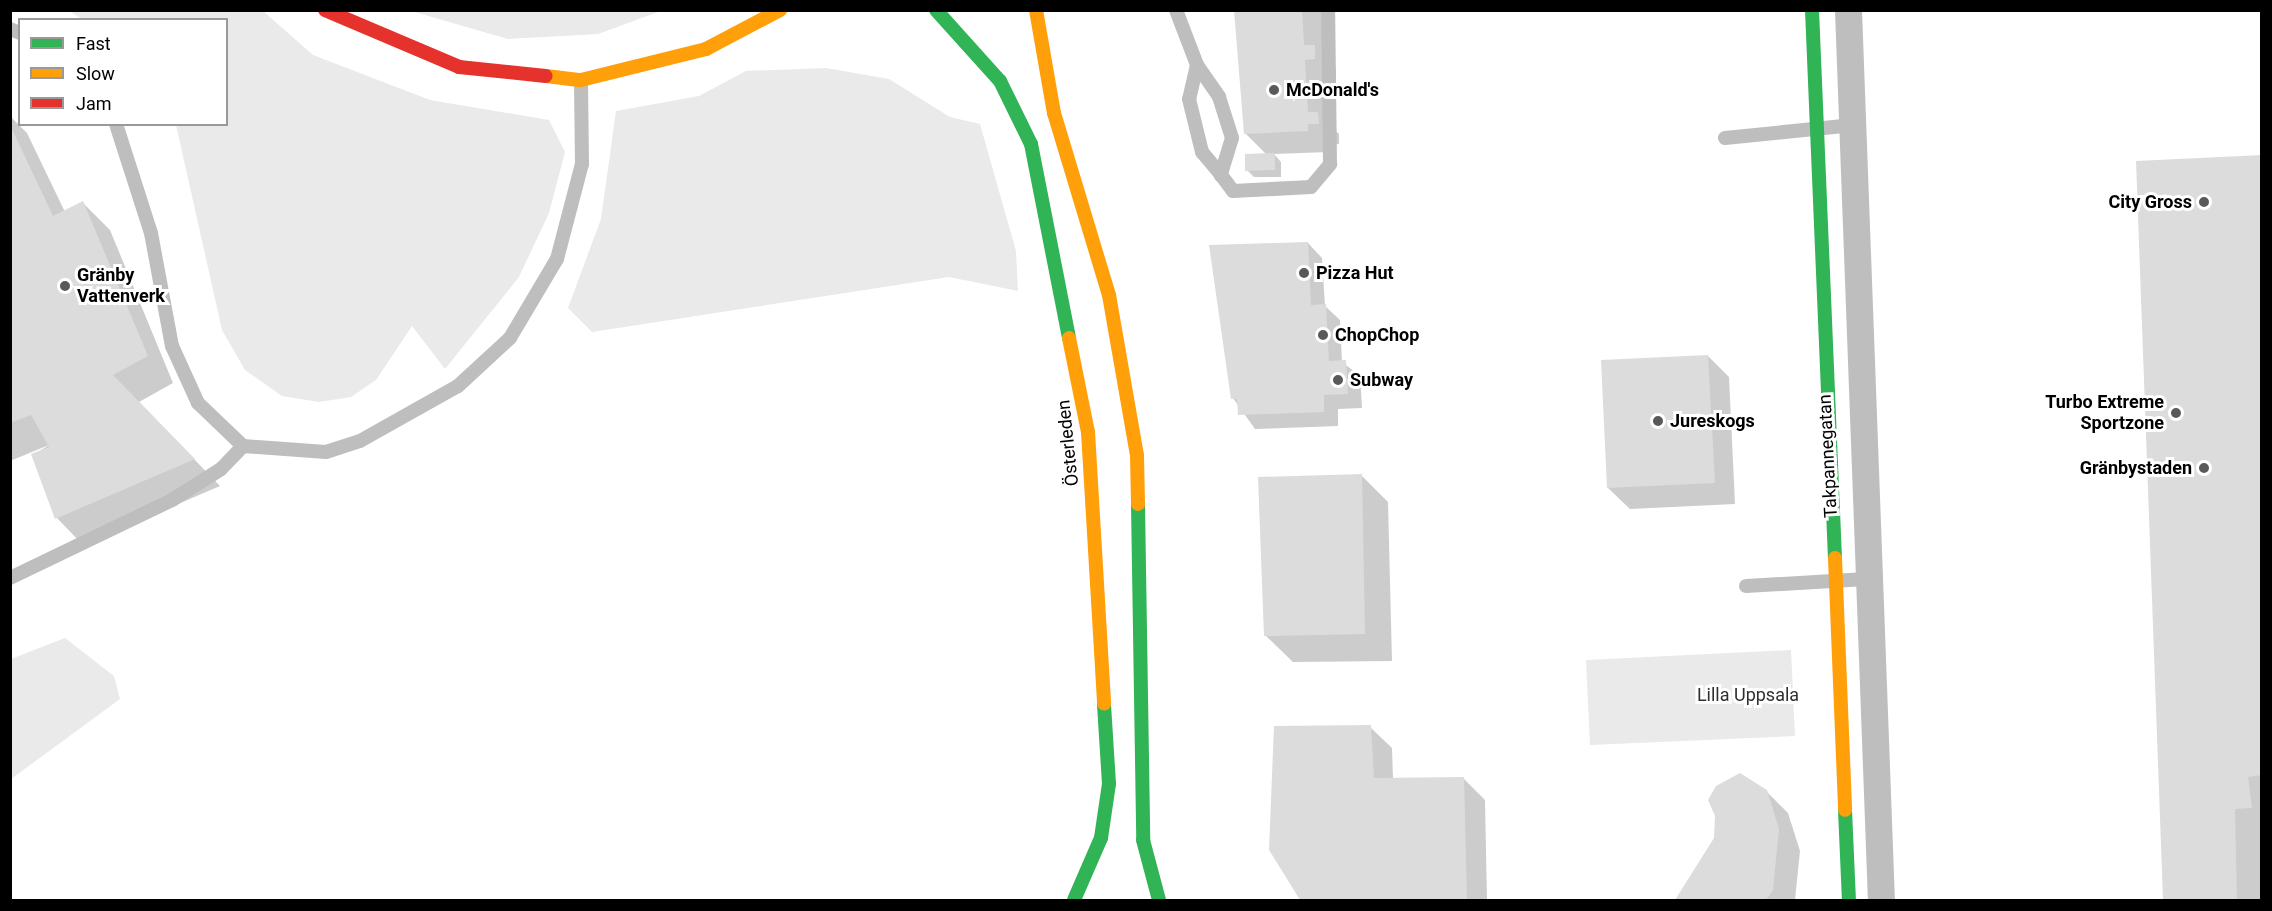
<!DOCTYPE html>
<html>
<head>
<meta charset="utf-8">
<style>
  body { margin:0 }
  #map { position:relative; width:2272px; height:911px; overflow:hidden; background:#fff; font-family:Roboto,sans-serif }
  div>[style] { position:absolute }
  .green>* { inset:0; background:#eaeaea }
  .shadow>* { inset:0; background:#0003 }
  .building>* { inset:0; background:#dcdcdc }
  .lane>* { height:14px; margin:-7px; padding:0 7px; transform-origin:7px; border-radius:7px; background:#bebebe }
  .street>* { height:27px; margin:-13.5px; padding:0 13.5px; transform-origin:13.5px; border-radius:13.5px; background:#bebebe }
  .fast>* { height:14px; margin:-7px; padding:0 7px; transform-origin:7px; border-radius:7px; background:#30b455 }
  .slow>* { height:14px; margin:-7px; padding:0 7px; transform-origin:7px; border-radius:7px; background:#ff9f0a }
  .jam>* { height:14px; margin:-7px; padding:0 7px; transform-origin:7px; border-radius:7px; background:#e5322d }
  .dots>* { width:16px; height:16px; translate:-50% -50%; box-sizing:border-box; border:3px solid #fff; border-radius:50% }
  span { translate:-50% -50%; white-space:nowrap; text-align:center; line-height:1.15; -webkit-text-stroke:6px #fff; paint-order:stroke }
  .poi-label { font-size:18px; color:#000; font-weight:700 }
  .left { translate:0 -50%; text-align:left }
  .right { translate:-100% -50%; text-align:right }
  .street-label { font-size:18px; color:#000 }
  .park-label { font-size:18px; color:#2f2f2f }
  .frame { position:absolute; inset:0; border:12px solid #000; pointer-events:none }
  .legend { position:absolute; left:18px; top:18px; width:210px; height:108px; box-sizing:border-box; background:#fff; border:2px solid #999; margin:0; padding:8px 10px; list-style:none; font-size:18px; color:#000 }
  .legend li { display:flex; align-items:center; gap:12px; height:30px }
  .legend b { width:30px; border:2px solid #999 }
</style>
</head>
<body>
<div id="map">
  <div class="green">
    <div style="clip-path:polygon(69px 11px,263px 11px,313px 55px,430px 100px,549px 120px,565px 152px,549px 213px,519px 277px,445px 369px,412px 326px,376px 380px,351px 397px,319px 402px,282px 396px,245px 370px,222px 330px,176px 125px,226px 124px,226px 20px,82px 19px)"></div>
    <div style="clip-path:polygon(411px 11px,661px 11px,598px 34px,508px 39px)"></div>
    <div style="clip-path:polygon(826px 68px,889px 79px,950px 117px,980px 124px,1016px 251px,1018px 291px,949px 277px,592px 332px,568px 308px,601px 219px,616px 111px,699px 96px,746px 71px)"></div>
    <div style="clip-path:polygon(65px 638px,114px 676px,120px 699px,11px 779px,11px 659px)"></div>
    <div style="clip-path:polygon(1791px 650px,1795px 736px,1590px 745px,1586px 660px)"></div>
  </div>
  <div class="shadow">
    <div style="clip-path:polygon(1237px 10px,1322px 10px,1324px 56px,1336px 68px,1336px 80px,1326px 81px,1328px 124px,1339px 134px,1339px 144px,1328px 145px,1329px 152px,1274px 154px,1281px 162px,1281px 177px,1254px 177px,1247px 170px,1267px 155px,1246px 134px)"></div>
    <div style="clip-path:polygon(10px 116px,27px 133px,65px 212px,83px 203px,110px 230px,173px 383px,139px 402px,220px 486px,83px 545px,57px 518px,33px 455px,49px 445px,10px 461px)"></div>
    <div style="clip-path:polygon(2262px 157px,2262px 900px,2165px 900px,2138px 162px)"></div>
    <div style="clip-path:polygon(1308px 243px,1322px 258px,1325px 306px,1340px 320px,1342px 362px,1360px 376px,1362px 408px,1338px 409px,1338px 426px,1255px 429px,1233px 398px)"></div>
    <div style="clip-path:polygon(1708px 356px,1729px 377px,1735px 504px,1630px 509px,1608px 488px)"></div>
    <div style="clip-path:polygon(1362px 476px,1388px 502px,1392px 661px,1293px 662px,1266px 636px)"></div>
    <div style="clip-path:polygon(1370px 727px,1392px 748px,1393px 779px,1464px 779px,1485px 800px,1487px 900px,1302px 900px,1271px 850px)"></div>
    <div style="clip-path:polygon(1766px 791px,1788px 813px,1800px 851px,1795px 900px,1677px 900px,1715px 839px)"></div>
  </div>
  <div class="building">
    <div style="clip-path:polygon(1234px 10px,1302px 10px,1304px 45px,1315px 45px,1315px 59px,1305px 60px,1308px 112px,1318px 112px,1319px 124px,1308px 124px,1308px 131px,1244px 134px)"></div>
    <div style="clip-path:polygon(10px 125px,53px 216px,83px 201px,148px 356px,113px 375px,195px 459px,55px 519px,31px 454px,49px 447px,31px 415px,10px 423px)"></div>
    <div style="clip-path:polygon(1275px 153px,1275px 170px,1245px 171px,1245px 154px)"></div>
    <div style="clip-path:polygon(2262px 155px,2262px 775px,2248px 777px,2252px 808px,2235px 809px,2237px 900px,2163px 900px,2136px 161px)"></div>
    <div style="clip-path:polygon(1308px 242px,1311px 305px,1326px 304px,1329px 361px,1346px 360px,1348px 394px,1324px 395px,1324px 412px,1238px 415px,1237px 399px,1231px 399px,1209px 245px)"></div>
    <div style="clip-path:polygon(1708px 355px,1715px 483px,1607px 488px,1601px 360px)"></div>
    <div style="clip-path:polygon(1362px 474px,1365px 634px,1264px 636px,1258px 477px)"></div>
    <div style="clip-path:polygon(1371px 725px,1374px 778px,1464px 777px,1467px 900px,1300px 900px,1269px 850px,1274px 726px)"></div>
    <div style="clip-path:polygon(1740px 773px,1767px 790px,1779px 829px,1773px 890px,1766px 900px,1675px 900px,1714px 838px,1715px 816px,1708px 800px,1716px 786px)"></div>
  </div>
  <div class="lane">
    <div style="left:1176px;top:10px;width:59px;rotate:69.1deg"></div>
    <div style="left:1197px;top:65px;width:39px;rotate:55deg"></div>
    <div style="left:1219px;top:97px;width:43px;rotate:72.4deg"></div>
    <div style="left:1232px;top:138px;width:39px;rotate:107deg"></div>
    <div style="left:1221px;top:175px;width:20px;rotate:53deg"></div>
    <div style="left:1233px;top:191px;width:78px;rotate:-2.9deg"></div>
    <div style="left:1311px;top:187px;width:30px;rotate:-50deg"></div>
    <div style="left:1330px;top:164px;width:154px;rotate:-90.7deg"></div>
    <div style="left:10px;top:29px;width:11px;rotate:22deg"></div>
    <div style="left:1197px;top:65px;width:35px;rotate:103deg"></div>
    <div style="left:1189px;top:99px;width:55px;rotate:76.2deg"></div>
    <div style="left:1202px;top:152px;width:30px;rotate:50deg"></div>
    <div style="left:116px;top:124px;width:114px;rotate:72.2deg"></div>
    <div style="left:151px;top:233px;width:115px;rotate:79.5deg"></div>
    <div style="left:172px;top:346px;width:63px;rotate:65.5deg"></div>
    <div style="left:198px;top:403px;width:62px;rotate:43.7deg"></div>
    <div style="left:243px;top:446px;width:83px;rotate:4.1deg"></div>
    <div style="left:326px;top:452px;width:36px;rotate:-18deg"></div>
    <div style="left:360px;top:441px;width:112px;rotate:-29.3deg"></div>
    <div style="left:458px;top:386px;width:71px;rotate:-42.7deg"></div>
    <div style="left:510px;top:338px;width:92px;rotate:-59.3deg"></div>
    <div style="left:557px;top:259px;width:98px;rotate:-75.3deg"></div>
    <div style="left:582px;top:164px;width:84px;rotate:-90.7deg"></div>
    <div style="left:1725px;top:138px;width:129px;rotate:-5.8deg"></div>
    <div style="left:10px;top:578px;width:180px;rotate:-25.7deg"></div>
    <div style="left:172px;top:500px;width:58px;rotate:-32.3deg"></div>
    <div style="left:221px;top:469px;width:32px;rotate:-46deg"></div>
    <div style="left:1746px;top:586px;width:120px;rotate:-3.3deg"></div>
  </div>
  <div class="street">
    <div style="left:1848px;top:10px;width:891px;rotate:87.88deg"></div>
  </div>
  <div class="fast">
    <div style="left:936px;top:10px;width:96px;rotate:48deg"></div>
    <div style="left:1000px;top:81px;width:70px;rotate:63.8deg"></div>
    <div style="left:1031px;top:144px;width:198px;rotate:78.9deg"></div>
    <div style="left:1812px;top:10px;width:548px;rotate:87.6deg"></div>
    <div style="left:1138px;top:504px;width:336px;rotate:89.1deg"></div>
    <div style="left:1143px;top:840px;width:62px;rotate:75.1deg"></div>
    <div style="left:1845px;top:810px;width:90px;rotate:87.5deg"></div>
    <div style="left:1074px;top:900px;width:68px;rotate:-66.5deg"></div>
    <div style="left:1101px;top:838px;width:55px;rotate:-81.6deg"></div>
    <div style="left:1109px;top:784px;width:80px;rotate:-93.6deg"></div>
  </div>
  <div class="slow">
    <div style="left:1036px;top:10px;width:105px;rotate:80.1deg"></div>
    <div style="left:1054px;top:113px;width:190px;rotate:73.2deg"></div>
    <div style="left:1109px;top:295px;width:162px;rotate:80.1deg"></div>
    <div style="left:1137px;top:455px;width:49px;rotate:88.8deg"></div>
    <div style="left:546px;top:76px;width:35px;rotate:7deg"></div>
    <div style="left:581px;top:80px;width:129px;rotate:-13.9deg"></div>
    <div style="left:706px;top:49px;width:84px;rotate:-27.8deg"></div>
    <div style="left:1069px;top:338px;width:96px;rotate:78.6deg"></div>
    <div style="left:1088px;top:432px;width:272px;rotate:86.6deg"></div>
    <div style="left:1835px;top:558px;width:252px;rotate:87.7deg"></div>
  </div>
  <div class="jam">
    <div style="left:325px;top:10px;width:146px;rotate:23deg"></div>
    <div style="left:459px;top:67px;width:87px;rotate:5.9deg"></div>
  </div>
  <div class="dots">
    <div style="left:1274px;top:90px;background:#595959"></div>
    <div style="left:2204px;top:202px;background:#595959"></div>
    <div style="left:1304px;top:273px;background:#595959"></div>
    <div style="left:65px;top:286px;background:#595959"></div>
    <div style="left:1323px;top:335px;background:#595959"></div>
    <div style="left:1338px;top:380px;background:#595959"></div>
    <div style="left:2176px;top:413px;background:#595959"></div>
    <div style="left:1658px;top:421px;background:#595959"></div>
    <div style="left:2204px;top:468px;background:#595959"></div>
  </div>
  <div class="poi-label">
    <span class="left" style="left:1286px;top:90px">McDonald's</span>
    <span class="right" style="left:2192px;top:202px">City Gross</span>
    <span class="left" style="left:1316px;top:273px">Pizza Hut</span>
    <span class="left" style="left:77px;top:286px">Gränby<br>Vattenverk</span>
    <span class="left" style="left:1335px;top:335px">ChopChop</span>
    <span class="left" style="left:1350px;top:380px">Subway</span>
    <span class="right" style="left:2164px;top:413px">Turbo Extreme<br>Sportzone</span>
    <span class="left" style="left:1670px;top:421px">Jureskogs</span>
    <span class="right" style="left:2192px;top:468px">Gränbystaden</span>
  </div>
  <div class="street-label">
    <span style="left:1068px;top:443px;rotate:-96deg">Österleden</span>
    <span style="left:1828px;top:456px;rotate:-93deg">Takpannegatan</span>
  </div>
  <div class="park-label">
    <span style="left:1748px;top:695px">Lilla Uppsala</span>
  </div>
  <div class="frame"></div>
  <ul class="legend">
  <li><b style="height:8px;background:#30b455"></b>Fast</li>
  <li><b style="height:8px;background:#ff9f0a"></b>Slow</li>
  <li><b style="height:8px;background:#e5322d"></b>Jam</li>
  </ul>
</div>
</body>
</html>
